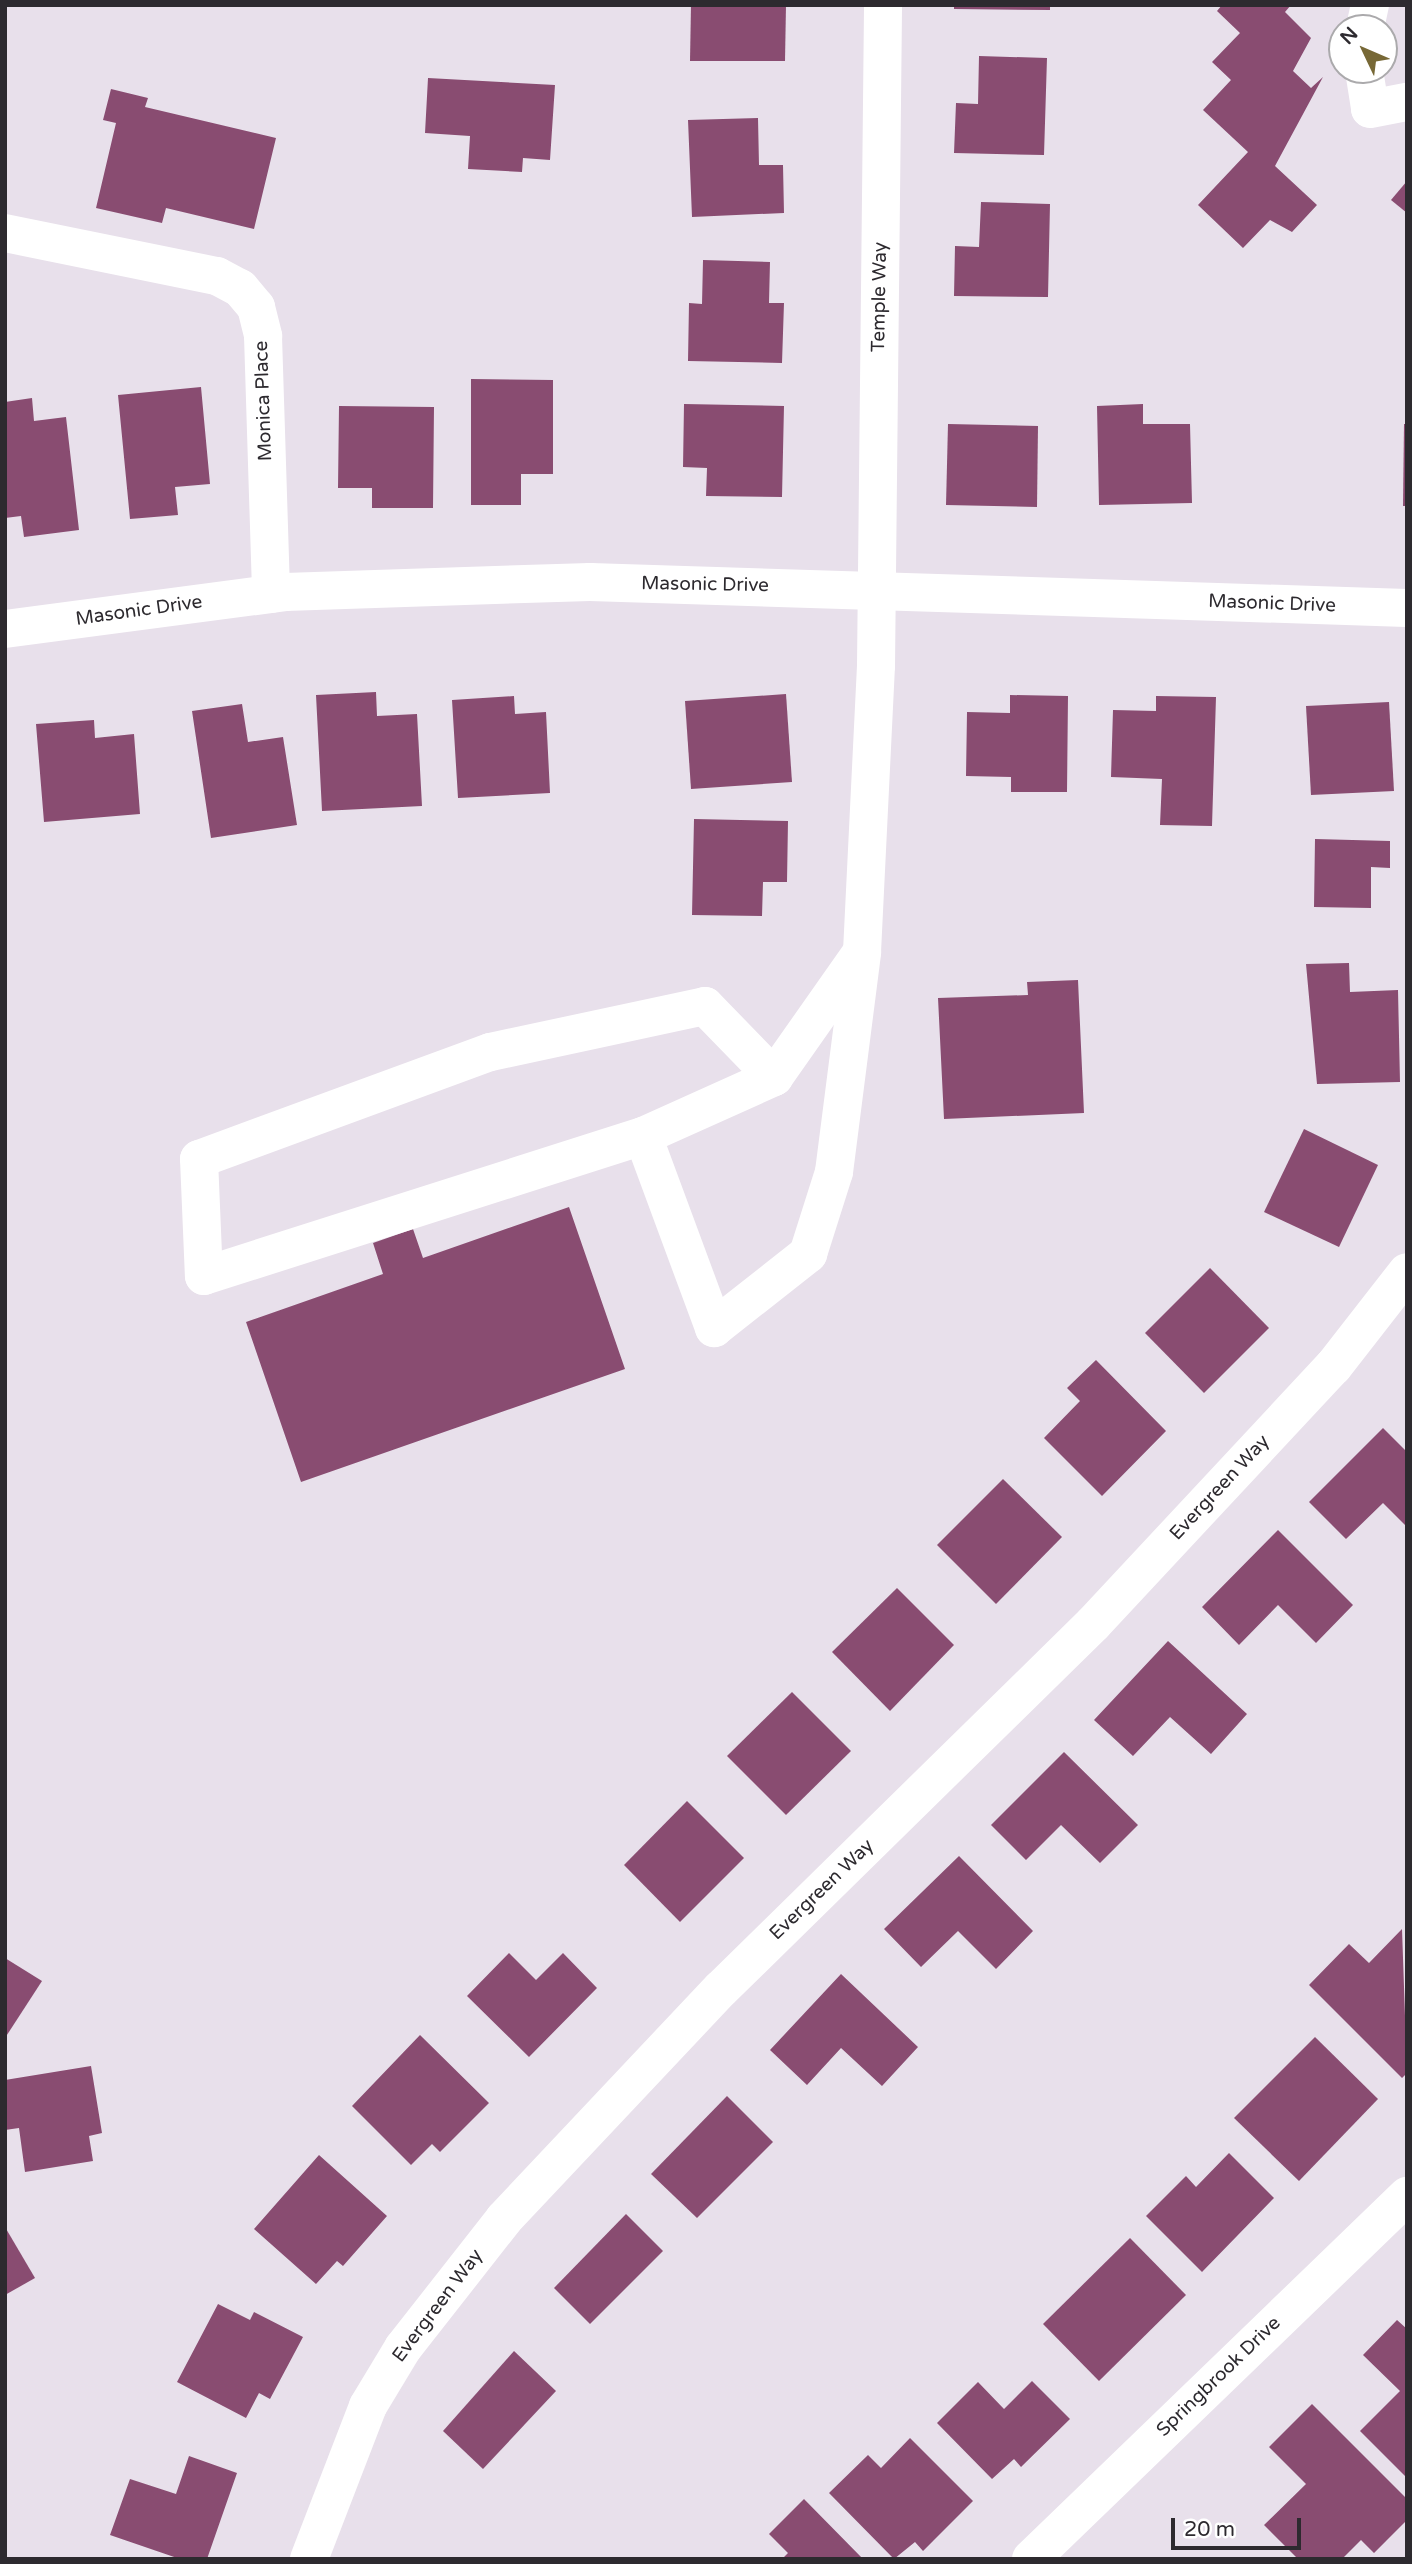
<!DOCTYPE html>
<html>
<head>
<meta charset="utf-8">
<style>
  body { margin:0 }
  #map { position:relative; width:1412px; height:2564px; overflow:hidden; background:#e8e0eb; font-family:"Varela Round",sans-serif }
  div>[style] { position:absolute }
  .building>* { inset:0; background:#894c71 }
  .minor>* { height:38px; margin:-19px; padding:0 19px; transform-origin:19px; border-radius:19px; background:#fff }
  span { translate:-50% -50%; white-space:nowrap; text-align:center; line-height:1.15; -webkit-text-stroke:7px #fff; paint-order:stroke }
  .street-label { font-size:19px; color:#2d2a2f }
  .frame { position:absolute; inset:0; border:7px solid #2d2a2f; pointer-events:none }
  .north { position:absolute; left:1328px; top:14px; width:70px; height:70px; box-sizing:border-box; background:#fff; border:2px solid #abaaac; border-radius:50%; rotate:314deg; font-size:19px; font-weight:700; line-height:28px; text-align:center; color:#2d2a2f }
  .north::after { content:''; display:block; margin:auto; width:24px; height:32px; background:#776836; clip-path:polygon(50% 0,100% 100%,50% 72%,0 100%) }
  .scale { position:absolute; left:1171px; top:2518px; width:130px; height:32px; box-sizing:border-box; border:4px solid #2d2a2f; border-top:0; padding-left:9px; font-size:21px; line-height:24px; white-space:nowrap; color:#2d2a2f; -webkit-text-stroke:5px #fff; paint-order:stroke }
</style>
</head>
<body>
<div id="map">
  <div class="building">
    <div style="clip-path:polygon(691px 5px,786px 5px,785px 61px,690px 61px)"></div>
    <div style="clip-path:polygon(954px 5px,1050px 5px,1050px 10px,954px 9px)"></div>
    <div style="clip-path:polygon(1222px 5px,1291px 5px,1285px 12px,1311px 38px,1293px 71px,1311px 88px,1323px 77px,1275px 166px,1317px 205px,1292px 232px,1270px 220px,1243px 248px,1198px 205px,1248px 152px,1203px 110px,1231px 80px,1212px 62px,1240px 33px,1217px 11px)"></div>
    <div style="clip-path:polygon(979px 56px,1047px 58px,1044px 155px,954px 153px,956px 103px,978px 104px)"></div>
    <div style="clip-path:polygon(428px 78px,555px 85px,550px 160px,523px 158px,522px 172px,468px 169px,470px 136px,425px 133px)"></div>
    <div style="clip-path:polygon(111px 89px,148px 98px,145px 107px,276px 138px,254px 229px,166px 208px,162px 223px,96px 208px,116px 123px,103px 120px)"></div>
    <div style="clip-path:polygon(758px 118px,759px 165px,783px 165px,784px 213px,692px 217px,688px 120px)"></div>
    <div style="clip-path:polygon(1407px 181px,1407px 213px,1391px 200px)"></div>
    <div style="clip-path:polygon(981px 202px,1050px 204px,1048px 297px,954px 296px,955px 246px,979px 247px)"></div>
    <div style="clip-path:polygon(703px 260px,770px 262px,769px 303px,784px 303px,782px 363px,688px 361px,689px 303px,702px 304px)"></div>
    <div style="clip-path:polygon(471px 379px,553px 380px,553px 474px,521px 474px,521px 505px,471px 505px)"></div>
    <div style="clip-path:polygon(201px 387px,210px 484px,175px 487px,178px 515px,130px 519px,118px 395px)"></div>
    <div style="clip-path:polygon(32px 398px,34px 421px,66px 417px,79px 530px,24px 537px,21px 516px,5px 518px,5px 402px)"></div>
    <div style="clip-path:polygon(684px 404px,784px 406px,782px 497px,706px 496px,707px 468px,683px 467px)"></div>
    <div style="clip-path:polygon(1143px 404px,1143px 424px,1190px 424px,1192px 503px,1099px 505px,1097px 406px)"></div>
    <div style="clip-path:polygon(339px 406px,434px 407px,433px 508px,372px 508px,372px 488px,338px 488px)"></div>
    <div style="clip-path:polygon(948px 424px,1038px 426px,1037px 507px,946px 505px)"></div>
    <div style="clip-path:polygon(1404px 424px,1407px 424px,1407px 506px,1403px 506px)"></div>
    <div style="clip-path:polygon(376px 692px,377px 716px,417px 714px,422px 806px,322px 811px,316px 695px)"></div>
    <div style="clip-path:polygon(786px 694px,792px 782px,691px 789px,685px 701px)"></div>
    <div style="clip-path:polygon(1010px 695px,1068px 696px,1067px 792px,1011px 792px,1011px 777px,966px 776px,967px 712px,1010px 713px)"></div>
    <div style="clip-path:polygon(514px 696px,515px 714px,546px 712px,550px 793px,458px 798px,452px 700px)"></div>
    <div style="clip-path:polygon(1156px 696px,1216px 697px,1212px 826px,1160px 825px,1162px 779px,1111px 777px,1113px 710px,1156px 711px)"></div>
    <div style="clip-path:polygon(1389px 702px,1394px 791px,1311px 795px,1306px 706px)"></div>
    <div style="clip-path:polygon(242px 704px,248px 742px,283px 737px,297px 825px,211px 838px,192px 711px)"></div>
    <div style="clip-path:polygon(94px 720px,95px 738px,134px 734px,140px 814px,44px 822px,36px 724px)"></div>
    <div style="clip-path:polygon(694px 819px,788px 821px,787px 882px,763px 882px,762px 916px,692px 915px)"></div>
    <div style="clip-path:polygon(1315px 839px,1390px 841px,1390px 868px,1371px 867px,1371px 908px,1314px 907px)"></div>
    <div style="clip-path:polygon(1349px 963px,1350px 992px,1398px 990px,1400px 1082px,1317px 1084px,1306px 964px)"></div>
    <div style="clip-path:polygon(1078px 980px,1084px 1113px,944px 1119px,938px 998px,1028px 995px,1027px 982px)"></div>
    <div style="clip-path:polygon(1304px 1129px,1378px 1165px,1339px 1247px,1264px 1212px)"></div>
    <div style="clip-path:polygon(569px 1207px,625px 1369px,301px 1482px,246px 1322px,383px 1274px,373px 1243px,413px 1229px,423px 1258px)"></div>
    <div style="clip-path:polygon(1210px 1268px,1269px 1328px,1204px 1393px,1145px 1333px)"></div>
    <div style="clip-path:polygon(1096px 1360px,1166px 1431px,1102px 1496px,1044px 1438px,1080px 1401px,1067px 1388px)"></div>
    <div style="clip-path:polygon(1383px 1428px,1407px 1452px,1407px 1527px,1383px 1503px,1346px 1539px,1309px 1502px)"></div>
    <div style="clip-path:polygon(1003px 1479px,1062px 1537px,996px 1604px,937px 1545px)"></div>
    <div style="clip-path:polygon(1278px 1530px,1353px 1605px,1316px 1643px,1278px 1605px,1239px 1645px,1202px 1607px)"></div>
    <div style="clip-path:polygon(897px 1588px,954px 1645px,890px 1711px,832px 1652px)"></div>
    <div style="clip-path:polygon(1168px 1641px,1247px 1714px,1211px 1754px,1170px 1717px,1133px 1756px,1094px 1720px)"></div>
    <div style="clip-path:polygon(792px 1692px,851px 1751px,786px 1815px,727px 1756px)"></div>
    <div style="clip-path:polygon(1064px 1752px,1138px 1825px,1100px 1863px,1061px 1825px,1026px 1860px,991px 1825px)"></div>
    <div style="clip-path:polygon(687px 1801px,744px 1858px,680px 1922px,624px 1865px)"></div>
    <div style="clip-path:polygon(959px 1856px,1033px 1931px,996px 1969px,958px 1931px,921px 1967px,884px 1929px)"></div>
    <div style="clip-path:polygon(1402px 1929px,1407px 2073px,1402px 2078px,1309px 1985px,1349px 1944px,1369px 1963px)"></div>
    <div style="clip-path:polygon(509px 1953px,536px 1980px,563px 1953px,597px 1988px,529px 2057px,467px 1996px)"></div>
    <div style="clip-path:polygon(5px 1958px,42px 1981px,5px 2038px)"></div>
    <div style="clip-path:polygon(841px 1974px,918px 2047px,882px 2086px,841px 2048px,807px 2085px,770px 2050px)"></div>
    <div style="clip-path:polygon(420px 2035px,489px 2103px,440px 2152px,432px 2144px,411px 2165px,352px 2106px)"></div>
    <div style="clip-path:polygon(1315px 2037px,1378px 2099px,1299px 2181px,1234px 2118px)"></div>
    <div style="clip-path:polygon(91px 2066px,102px 2133px,89px 2136px,93px 2161px,25px 2172px,19px 2128px,5px 2130px,5px 2080px)"></div>
    <div style="clip-path:polygon(727px 2096px,773px 2142px,697px 2218px,651px 2174px)"></div>
    <div style="clip-path:polygon(1229px 2153px,1274px 2198px,1202px 2272px,1146px 2216px,1186px 2176px,1196px 2187px)"></div>
    <div style="clip-path:polygon(319px 2155px,387px 2216px,343px 2266px,337px 2261px,316px 2284px,254px 2229px)"></div>
    <div style="clip-path:polygon(626px 2214px,663px 2251px,590px 2324px,554px 2288px)"></div>
    <div style="clip-path:polygon(5px 2227px,35px 2278px,5px 2295px)"></div>
    <div style="clip-path:polygon(1130px 2238px,1186px 2295px,1099px 2381px,1043px 2324px)"></div>
    <div style="clip-path:polygon(218px 2304px,250px 2320px,254px 2312px,303px 2337px,270px 2399px,259px 2393px,246px 2418px,177px 2382px)"></div>
    <div style="clip-path:polygon(1397px 2320px,1407px 2329px,1407px 2478px,1360px 2431px,1400px 2391px,1363px 2355px)"></div>
    <div style="clip-path:polygon(514px 2351px,556px 2391px,483px 2469px,443px 2431px)"></div>
    <div style="clip-path:polygon(1032px 2381px,1070px 2419px,1021px 2467px,1014px 2459px,992px 2479px,937px 2423px,978px 2382px,1004px 2409px)"></div>
    <div style="clip-path:polygon(1312px 2404px,1407px 2499px,1407px 2520px,1374px 2553px,1361px 2540px,1342px 2559px,1298px 2559px,1264px 2525px,1306px 2484px,1269px 2447px)"></div>
    <div style="clip-path:polygon(910px 2438px,973px 2501px,923px 2551px,915px 2542px,894px 2559px,829px 2493px,868px 2455px,881px 2468px)"></div>
    <div style="clip-path:polygon(189px 2456px,237px 2473px,207px 2559px,180px 2559px,110px 2535px,130px 2479px,176px 2494px)"></div>
    <div style="clip-path:polygon(804px 2499px,863px 2559px,782px 2559px,788px 2553px,769px 2534px)"></div>
  </div>
  <div class="minor">
    <div style="left:1365px;top:28px;width:24px;rotate:-78deg"></div>
    <div style="left:1364px;top:70px;width:39px;rotate:81deg"></div>
    <div style="left:1370px;top:109px;width:38px;rotate:-11deg"></div>
    <div style="left:5px;top:233px;width:216px;rotate:11.5deg"></div>
    <div style="left:217px;top:276px;width:26px;rotate:28deg"></div>
    <div style="left:240px;top:288px;width:25px;rotate:50deg"></div>
    <div style="left:256px;top:307px;width:30px;rotate:76deg"></div>
    <div style="left:263px;top:336px;width:258px;rotate:88.2deg"></div>
    <div style="left:5px;top:629px;width:282px;rotate:-7.5deg"></div>
    <div style="left:285px;top:592px;width:305px;rotate:-1.9deg"></div>
    <div style="left:590px;top:582px;width:817px;rotate:1.82deg"></div>
    <div style="left:774px;top:1077px;width:148px;rotate:-54.9deg"></div>
    <div style="left:643px;top:1136px;width:144px;rotate:-24.2deg"></div>
    <div style="left:774px;top:1077px;width:99px;rotate:-134.2deg"></div>
    <div style="left:705px;top:1006px;width:220px;rotate:167.9deg"></div>
    <div style="left:490px;top:1052px;width:310px;rotate:159.8deg"></div>
    <div style="left:199px;top:1159px;width:117px;rotate:87.6deg"></div>
    <div style="left:204px;top:1276px;width:461px;rotate:-17.7deg"></div>
    <div style="left:643px;top:1136px;width:205px;rotate:69.7deg"></div>
    <div style="left:714px;top:1328px;width:120px;rotate:-38.2deg"></div>
    <div style="left:808px;top:1254px;width:86px;rotate:-72.4deg"></div>
    <div style="left:834px;top:1172px;width:222px;rotate:-82.7deg"></div>
    <div style="left:862px;top:952px;width:286px;rotate:-87.2deg"></div>
    <div style="left:876px;top:666px;width:661px;rotate:-89.39deg"></div>
    <div style="left:309px;top:2559px;width:164px;rotate:-68.9deg"></div>
    <div style="left:368px;top:2406px;width:68px;rotate:-58.9deg"></div>
    <div style="left:403px;top:2348px;width:164px;rotate:-51.9deg"></div>
    <div style="left:504px;top:2219px;width:316px;rotate:-46.7deg"></div>
    <div style="left:721px;top:1989px;width:521px;rotate:-44.46deg"></div>
    <div style="left:1093px;top:1624px;width:352px;rotate:-47deg"></div>
    <div style="left:1333px;top:1367px;width:120px;rotate:-52.1deg"></div>
    <div style="left:1031px;top:2559px;width:523px;rotate:-43.99deg"></div>
  </div>
  <div class="street-label">
    <span style="left:880px;top:297px;rotate:-89deg">Temple Way</span>
    <span style="left:264px;top:401px;rotate:-92deg">Monica Place</span>
    <span style="left:705px;top:585px;rotate:1deg">Masonic Drive</span>
    <span style="left:1272px;top:604px;rotate:2deg">Masonic Drive</span>
    <span style="left:139px;top:611px;rotate:-8deg">Masonic Drive</span>
    <span style="left:1220px;top:1488px;rotate:-47deg">Evergreen Way</span>
    <span style="left:822px;top:1890px;rotate:-44deg">Evergreen Way</span>
    <span style="left:438px;top:2306px;rotate:-53deg">Evergreen Way</span>
    <span style="left:1219px;top:2377px;rotate:-44deg">Springbrook Drive</span>
  </div>
  <div class="frame"></div>
  <div class="north">N</div>
  <div class="scale">20 m</div>
</div>
</body>
</html>
